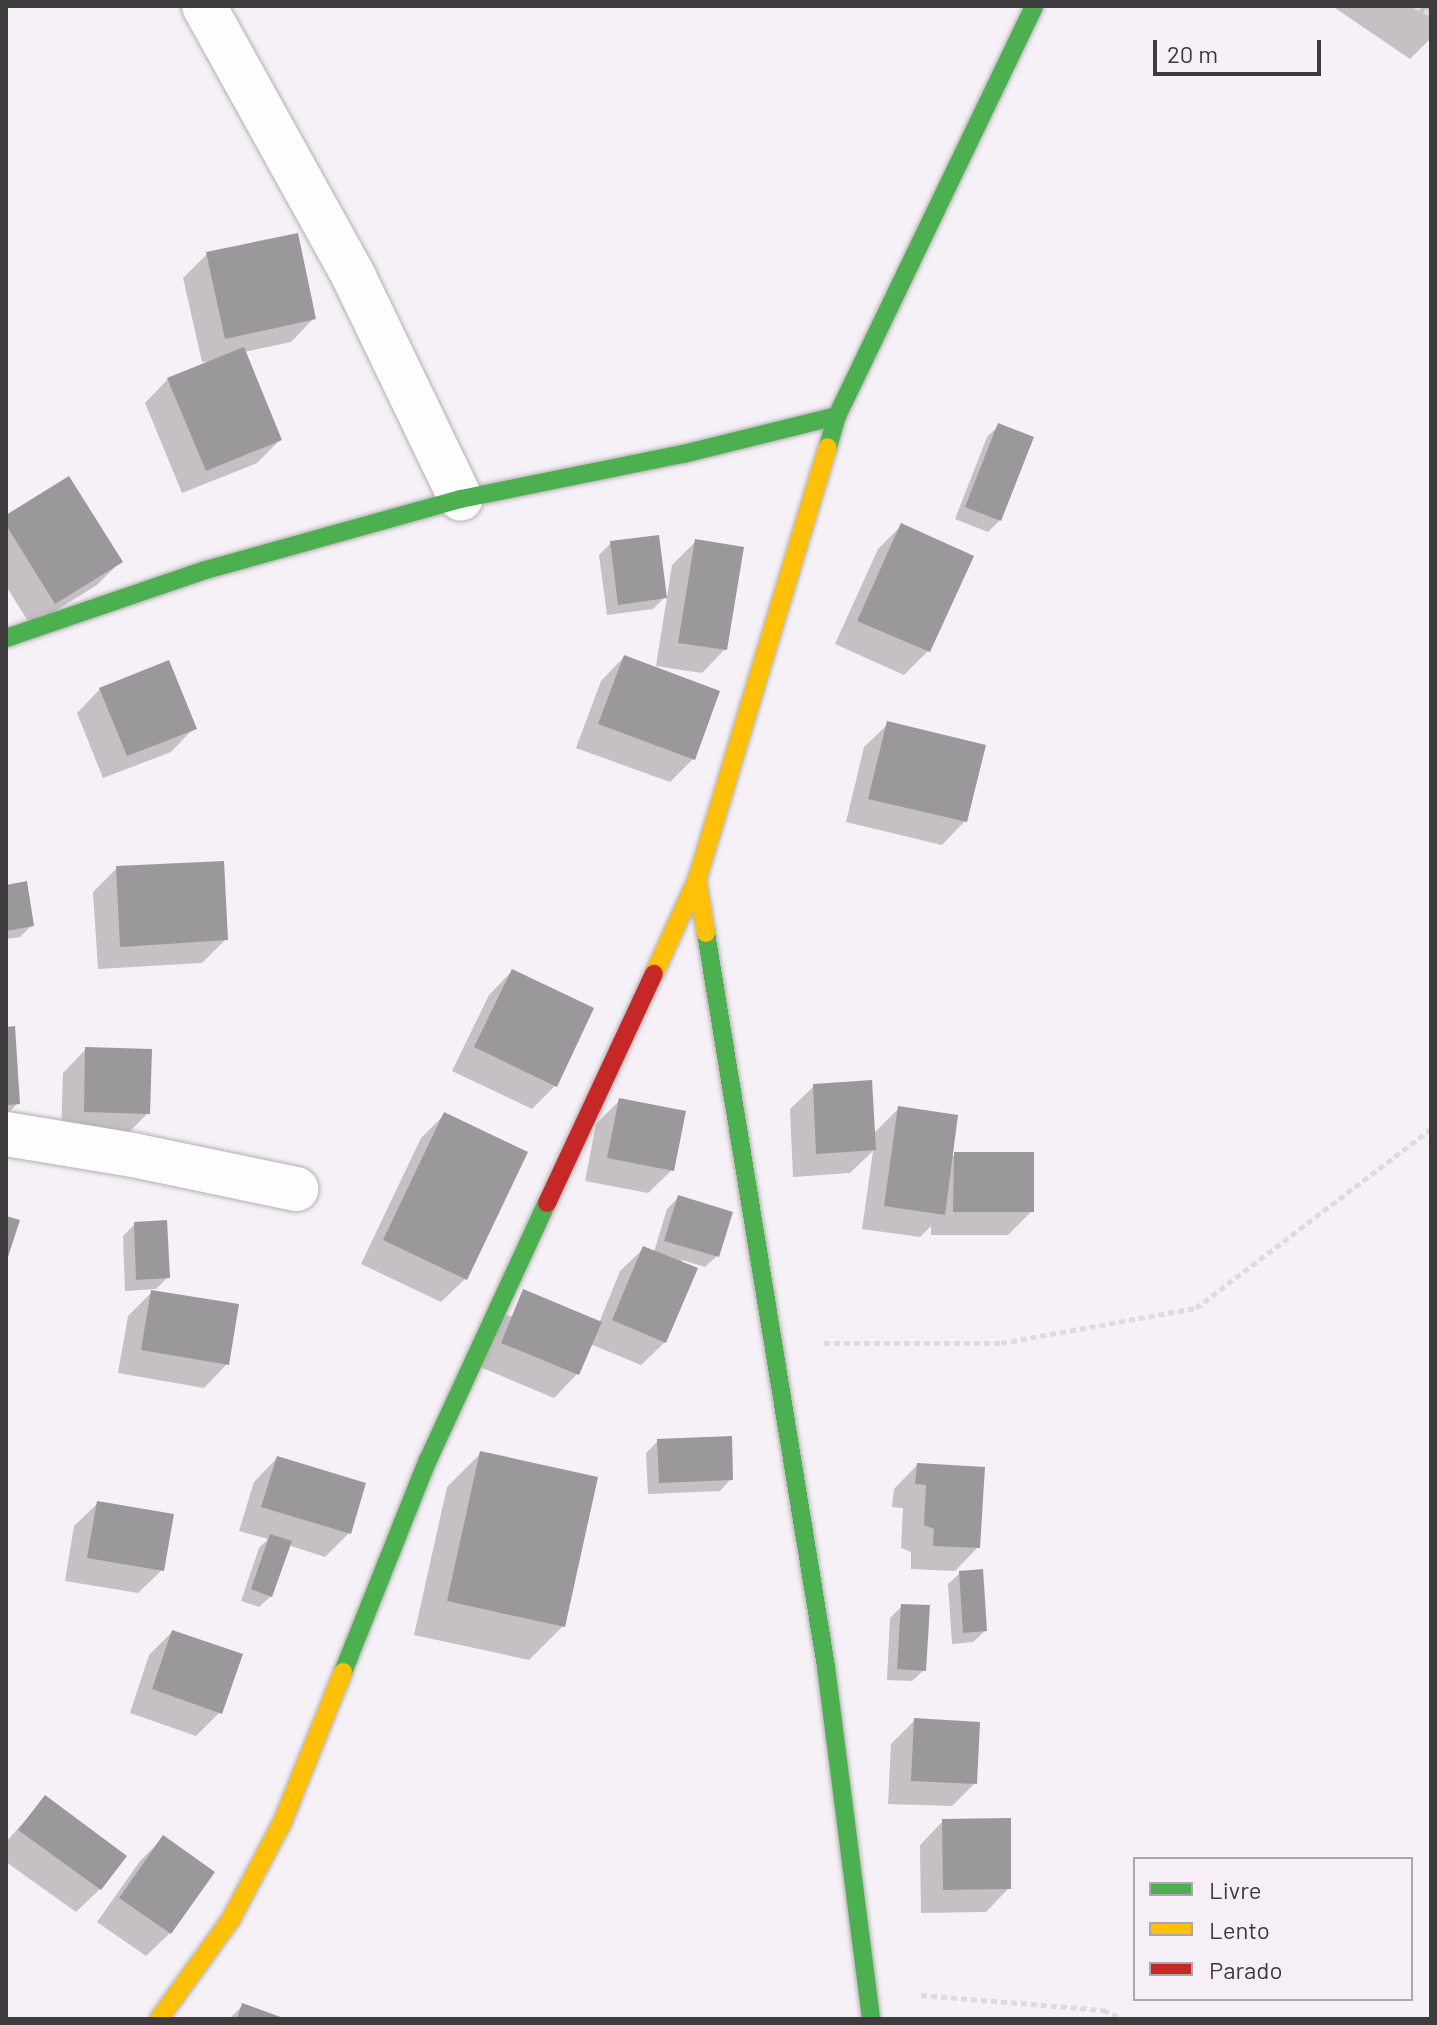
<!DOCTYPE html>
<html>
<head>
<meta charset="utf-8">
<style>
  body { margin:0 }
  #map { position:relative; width:1437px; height:2025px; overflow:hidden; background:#f5f1f6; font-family:Barlow,sans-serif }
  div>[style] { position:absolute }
  .shadow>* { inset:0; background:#0003 }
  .building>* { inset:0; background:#9b989c }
  .path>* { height:5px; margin-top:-2.5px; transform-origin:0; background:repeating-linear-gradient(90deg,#dddcdd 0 6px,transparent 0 10px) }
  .roads { filter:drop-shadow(0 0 2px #b2afb2) drop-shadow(0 0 2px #b2afb2) }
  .street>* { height:44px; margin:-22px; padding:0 22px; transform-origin:22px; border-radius:22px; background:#fefdfe }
  .fast>* { height:18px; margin:-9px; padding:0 9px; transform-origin:9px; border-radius:9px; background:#4caf50 }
  .slow>* { height:18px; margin:-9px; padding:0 9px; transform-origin:9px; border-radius:9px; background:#ffc107 }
  .jam>* { height:18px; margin:-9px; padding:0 9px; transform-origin:9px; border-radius:9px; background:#c62828 }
  span { translate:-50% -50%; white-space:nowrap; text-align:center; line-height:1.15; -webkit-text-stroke:8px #f6eff8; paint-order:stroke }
  .frame { position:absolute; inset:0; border:8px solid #3d3b3e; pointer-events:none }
  .legend { position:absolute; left:1133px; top:1857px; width:280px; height:144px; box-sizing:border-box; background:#f6eff8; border:2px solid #aca7ae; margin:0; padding:10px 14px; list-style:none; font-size:24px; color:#3d3b3e }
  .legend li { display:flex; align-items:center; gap:16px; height:40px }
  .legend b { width:40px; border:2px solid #aca7ae }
  .scale { position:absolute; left:1153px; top:40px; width:168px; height:36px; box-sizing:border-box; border:4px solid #3d3b3e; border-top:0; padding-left:10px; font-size:24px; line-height:28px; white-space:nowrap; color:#3d3b3e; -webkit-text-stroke:6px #f6eff8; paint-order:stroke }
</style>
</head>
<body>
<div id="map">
  <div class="shadow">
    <div style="clip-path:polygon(1332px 6px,1431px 6px,1431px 38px,1410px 59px)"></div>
    <div style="clip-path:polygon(207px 254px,314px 318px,291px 342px,244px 352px,280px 440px,257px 463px,182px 493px,145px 403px,168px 379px,211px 362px,202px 362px,183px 278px)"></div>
    <div style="clip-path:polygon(998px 426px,1000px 520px,988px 532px,955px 519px,987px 437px)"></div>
    <div style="clip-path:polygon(6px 517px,121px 561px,97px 585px,31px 626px,6px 586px)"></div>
    <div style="clip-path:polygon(901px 526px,971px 557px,928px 651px,904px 675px,835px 644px,878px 549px)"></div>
    <div style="clip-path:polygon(696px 541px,725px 649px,702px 673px,656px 666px,672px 565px)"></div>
    <div style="clip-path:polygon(611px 543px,665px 597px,653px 609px,607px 615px,599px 555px)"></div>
    <div style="clip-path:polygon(624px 657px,693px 759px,670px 782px,576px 748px,601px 681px)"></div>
    <div style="clip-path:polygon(100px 689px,194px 728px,171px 752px,103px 778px,77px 713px)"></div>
    <div style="clip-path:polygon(888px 724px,965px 821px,942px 845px,846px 822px,864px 747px)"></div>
    <div style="clip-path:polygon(117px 868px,226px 939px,202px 963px,98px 969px,93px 892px)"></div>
    <div style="clip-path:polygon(6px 887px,32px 925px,20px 937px,6px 939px)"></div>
    <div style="clip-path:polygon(512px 971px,555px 1086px,532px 1109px,452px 1071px,489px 995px)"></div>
    <div style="clip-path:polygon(6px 1029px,18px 1103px,6px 1115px)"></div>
    <div style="clip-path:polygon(86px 1049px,148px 1113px,124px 1137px,61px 1135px,63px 1073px)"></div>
    <div style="clip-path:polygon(814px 1086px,873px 1134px,899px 1108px,950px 1159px,955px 1154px,1032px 1211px,1008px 1235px,931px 1235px,931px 1226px,920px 1237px,862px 1229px,873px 1151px,850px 1173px,793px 1177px,790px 1109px)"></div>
    <div style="clip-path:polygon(620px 1100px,672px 1170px,648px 1193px,585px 1181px,596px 1124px)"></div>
    <div style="clip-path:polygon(445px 1114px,465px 1279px,441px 1302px,361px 1264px,421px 1138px)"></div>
    <div style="clip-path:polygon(679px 1197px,717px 1256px,705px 1267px,682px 1260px,665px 1342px,641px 1365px,590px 1344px,577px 1374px,554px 1398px,478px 1366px,500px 1315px,599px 1323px,620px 1271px,644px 1248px,654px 1252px,667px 1209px)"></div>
    <div style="clip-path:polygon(135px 1224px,168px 1277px,156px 1289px,125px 1291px,123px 1236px)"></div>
    <div style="clip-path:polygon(151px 1293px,227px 1364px,204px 1388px,118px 1373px,128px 1316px)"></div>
    <div style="clip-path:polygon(658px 1441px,731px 1479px,720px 1491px,648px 1494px,646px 1453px)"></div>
    <div style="clip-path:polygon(481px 1453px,563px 1626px,529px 1660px,414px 1635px,447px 1487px)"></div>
    <div style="clip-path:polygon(277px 1458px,349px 1533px,325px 1557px,288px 1545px,271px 1596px,259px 1607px,241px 1601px,259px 1548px,268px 1539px,239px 1531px,254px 1482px)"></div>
    <div style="clip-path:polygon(917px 1465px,978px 1547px,955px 1571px,911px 1569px,911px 1552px,901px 1548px,903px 1508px,892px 1507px,894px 1489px)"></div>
    <div style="clip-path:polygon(98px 1503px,162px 1570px,138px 1593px,65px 1581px,74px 1526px)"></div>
    <div style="clip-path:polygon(960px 1573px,985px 1631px,973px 1642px,952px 1644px,948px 1584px)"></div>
    <div style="clip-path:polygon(902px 1606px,924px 1670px,912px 1681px,887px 1680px,890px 1618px)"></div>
    <div style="clip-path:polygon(172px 1632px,220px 1712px,196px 1736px,130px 1713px,149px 1655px)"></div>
    <div style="clip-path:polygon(915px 1720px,975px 1783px,952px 1806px,888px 1804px,891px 1744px)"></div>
    <div style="clip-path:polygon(45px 1798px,100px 1889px,76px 1912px,6px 1862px,6px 1842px)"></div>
    <div style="clip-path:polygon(943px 1821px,1009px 1888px,986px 1912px,921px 1913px,920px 1845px)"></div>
    <div style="clip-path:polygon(163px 1838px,170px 1933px,146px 1956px,97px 1922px,140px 1861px)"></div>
    <div style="clip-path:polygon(242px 2006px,281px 2019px,229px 2019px)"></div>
  </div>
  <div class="building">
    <div style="clip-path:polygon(298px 233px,316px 319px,225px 339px,206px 252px)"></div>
    <div style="clip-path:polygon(244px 347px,282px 440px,206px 471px,167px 378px)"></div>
    <div style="clip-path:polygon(998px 423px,1034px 437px,1001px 521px,965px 507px)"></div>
    <div style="clip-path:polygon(69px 476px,123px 562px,55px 604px,6px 525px,6px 515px)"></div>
    <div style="clip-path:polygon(901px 523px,974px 556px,930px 652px,857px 621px)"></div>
    <div style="clip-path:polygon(659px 535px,667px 598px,618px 605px,610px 541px)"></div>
    <div style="clip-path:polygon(695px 539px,744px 547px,727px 650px,678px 643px)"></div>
    <div style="clip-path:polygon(624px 655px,720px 691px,695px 760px,598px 724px)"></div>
    <div style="clip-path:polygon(169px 660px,197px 729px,127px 756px,99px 688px)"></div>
    <div style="clip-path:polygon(887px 721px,986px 745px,967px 822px,868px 799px)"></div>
    <div style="clip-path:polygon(224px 861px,228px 940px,120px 947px,116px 866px)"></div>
    <div style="clip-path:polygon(27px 881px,34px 926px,6px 931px,6px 885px)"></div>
    <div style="clip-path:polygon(512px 969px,594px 1008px,557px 1087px,474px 1047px)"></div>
    <div style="clip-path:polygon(15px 1026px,20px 1104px,6px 1105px,6px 1027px)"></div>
    <div style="clip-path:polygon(85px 1047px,152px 1049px,150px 1114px,84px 1112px)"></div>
    <div style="clip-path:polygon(872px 1080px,876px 1150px,816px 1154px,813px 1084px)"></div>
    <div style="clip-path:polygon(619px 1098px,686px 1111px,674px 1171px,607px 1158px)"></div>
    <div style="clip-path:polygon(898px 1106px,958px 1115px,945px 1215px,884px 1206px)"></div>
    <div style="clip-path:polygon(444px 1112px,528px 1152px,467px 1280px,383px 1240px)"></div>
    <div style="clip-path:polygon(954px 1152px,1034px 1152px,1034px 1212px,953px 1212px)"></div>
    <div style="clip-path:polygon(678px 1195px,733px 1212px,719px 1257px,664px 1241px)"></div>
    <div style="clip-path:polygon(6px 1216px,20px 1220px,7px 1260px,6px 1260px)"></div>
    <div style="clip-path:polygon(167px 1220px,170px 1278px,136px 1280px,134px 1222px)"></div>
    <div style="clip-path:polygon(643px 1246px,698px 1268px,666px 1343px,612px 1320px)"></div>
    <div style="clip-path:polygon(523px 1289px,602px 1322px,579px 1375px,501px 1343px)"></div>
    <div style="clip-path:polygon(151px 1290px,239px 1304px,229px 1365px,141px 1350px)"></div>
    <div style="clip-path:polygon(732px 1436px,733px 1480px,659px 1483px,657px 1439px)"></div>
    <div style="clip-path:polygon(480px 1451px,598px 1477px,565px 1627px,447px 1601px)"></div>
    <div style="clip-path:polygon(277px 1456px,366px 1483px,351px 1534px,261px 1507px)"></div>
    <div style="clip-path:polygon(917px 1463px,985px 1467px,980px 1548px,933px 1546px,934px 1529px,924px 1525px,926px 1485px,915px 1484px)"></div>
    <div style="clip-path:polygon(97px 1501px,174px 1514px,164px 1571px,87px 1558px)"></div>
    <div style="clip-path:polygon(270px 1534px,292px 1541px,272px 1597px,251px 1589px)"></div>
    <div style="clip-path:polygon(983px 1569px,987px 1631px,963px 1633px,959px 1571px)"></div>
    <div style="clip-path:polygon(901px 1604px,930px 1605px,926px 1671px,897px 1669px)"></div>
    <div style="clip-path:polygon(172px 1630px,243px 1654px,222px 1714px,152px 1689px)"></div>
    <div style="clip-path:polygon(914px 1718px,980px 1722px,977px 1784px,911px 1781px)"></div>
    <div style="clip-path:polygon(45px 1795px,127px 1856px,101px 1890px,18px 1830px)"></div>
    <div style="clip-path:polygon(1011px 1818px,1011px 1889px,943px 1890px,942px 1819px)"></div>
    <div style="clip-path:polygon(163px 1835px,215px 1872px,171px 1934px,119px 1898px)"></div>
    <div style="clip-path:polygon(242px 2003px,286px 2019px,237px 2019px)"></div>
  </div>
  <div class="path">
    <div style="left:1415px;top:6px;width:18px;rotate:27deg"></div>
    <div style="left:824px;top:1343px;width:177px"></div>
    <div style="left:1001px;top:1343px;width:198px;rotate:-10.2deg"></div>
    <div style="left:1196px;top:1308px;width:295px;rotate:-37.3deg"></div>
    <div style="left:921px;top:1995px;width:183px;rotate:4.7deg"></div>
    <div style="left:1103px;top:2010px;width:21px;rotate:25deg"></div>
  </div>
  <div class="roads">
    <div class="street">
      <div style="left:204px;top:6px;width:310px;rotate:61deg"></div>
      <div style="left:354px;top:277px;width:246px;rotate:64.3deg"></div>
      <div style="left:6px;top:1134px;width:129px;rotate:9.4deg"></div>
      <div style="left:133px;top:1155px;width:167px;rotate:11.8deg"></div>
    </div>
    <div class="fast">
      <div style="left:828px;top:447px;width:32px;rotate:-74deg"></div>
      <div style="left:837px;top:416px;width:455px;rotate:-64.3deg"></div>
      <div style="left:6px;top:638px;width:211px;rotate:-18.8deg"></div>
      <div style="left:206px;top:570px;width:265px;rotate:-15.6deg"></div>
      <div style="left:461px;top:499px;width:227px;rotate:-11.5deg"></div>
      <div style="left:683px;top:454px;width:159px;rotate:-13.9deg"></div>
      <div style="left:706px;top:933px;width:744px;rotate:80.71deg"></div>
      <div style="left:826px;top:1667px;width:355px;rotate:82.7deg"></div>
      <div style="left:343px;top:1672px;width:228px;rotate:-68.2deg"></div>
      <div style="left:428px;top:1460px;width:283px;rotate:-65.2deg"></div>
    </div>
    <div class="slow">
      <div style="left:706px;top:933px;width:54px;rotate:-99.6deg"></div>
      <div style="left:697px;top:880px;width:452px;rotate:-73.2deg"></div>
      <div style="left:654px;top:974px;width:103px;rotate:-65.4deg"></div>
      <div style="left:159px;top:2019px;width:123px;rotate:-54.2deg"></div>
      <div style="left:231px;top:1919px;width:109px;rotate:-62deg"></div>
      <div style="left:282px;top:1823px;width:163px;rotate:-68deg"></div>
    </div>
    <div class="jam">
      <div style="left:547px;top:1203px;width:253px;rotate:-65deg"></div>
    </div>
  </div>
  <div class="frame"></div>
  <ul class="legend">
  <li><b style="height:10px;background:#4caf50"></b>Livre</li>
  <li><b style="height:10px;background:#ffc107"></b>Lento</li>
  <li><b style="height:10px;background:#c62828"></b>Parado</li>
  </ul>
  <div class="scale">20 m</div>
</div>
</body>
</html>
